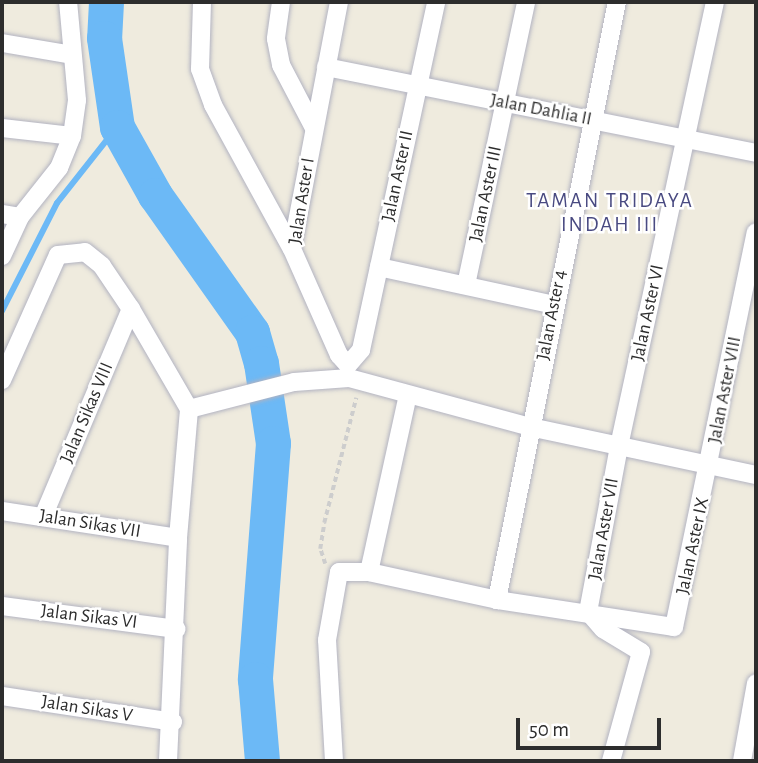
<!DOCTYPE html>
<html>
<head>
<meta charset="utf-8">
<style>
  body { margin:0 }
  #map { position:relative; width:758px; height:763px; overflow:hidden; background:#efebde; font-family:"Alegreya Sans",sans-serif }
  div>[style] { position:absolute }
  .stream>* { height:6px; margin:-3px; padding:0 3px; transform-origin:3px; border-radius:3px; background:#6cb9f6 }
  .river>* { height:35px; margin:-17.5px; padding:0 17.5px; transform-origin:17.5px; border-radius:17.5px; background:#6cb9f6 }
  .path>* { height:3.5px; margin-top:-1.75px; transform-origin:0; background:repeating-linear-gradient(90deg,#cdcdcd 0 5px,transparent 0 8.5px) }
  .roads { filter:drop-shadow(0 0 2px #b2b3c1) drop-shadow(0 0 2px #b2b3c1) }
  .street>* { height:18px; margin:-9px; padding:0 9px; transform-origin:9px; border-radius:9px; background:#fff }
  span { translate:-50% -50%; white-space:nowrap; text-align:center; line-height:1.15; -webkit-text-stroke:5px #fff; paint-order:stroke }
  .street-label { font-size:19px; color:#2d2d2d }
  .neighbourhood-label { font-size:21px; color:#494a81; letter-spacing:2px }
  .frame { position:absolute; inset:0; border:4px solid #2d2d2d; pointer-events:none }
  .scale { position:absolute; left:516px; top:718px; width:145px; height:32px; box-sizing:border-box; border:4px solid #2d2d2d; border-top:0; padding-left:9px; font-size:21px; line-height:24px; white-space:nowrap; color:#2d2d2d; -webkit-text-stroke:5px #fff; paint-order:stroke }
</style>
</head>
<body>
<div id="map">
  <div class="stream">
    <div style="left:2px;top:311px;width:121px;rotate:-63deg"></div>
    <div style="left:57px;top:203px;width:97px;rotate:-51.7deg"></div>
  </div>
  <div class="river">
    <div style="left:106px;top:2px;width:36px;rotate:93deg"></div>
    <div style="left:104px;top:38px;width:90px;rotate:81.7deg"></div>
    <div style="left:117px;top:127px;width:78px;rotate:60.8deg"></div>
    <div style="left:155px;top:195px;width:168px;rotate:54.7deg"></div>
    <div style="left:252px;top:332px;width:32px;rotate:74deg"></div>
    <div style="left:261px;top:363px;width:81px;rotate:81.5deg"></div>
    <div style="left:273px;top:443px;width:237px;rotate:94.4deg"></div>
    <div style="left:255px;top:679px;width:82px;rotate:85.1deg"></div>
  </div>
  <div class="path">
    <div style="left:325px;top:564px;width:16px;rotate:-108deg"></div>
    <div style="left:320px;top:549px;width:26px;rotate:-81deg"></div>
    <div style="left:324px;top:523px;width:129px;rotate:-75.6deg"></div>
  </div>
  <div class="roads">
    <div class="street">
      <div style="left:202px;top:2px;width:67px;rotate:91.7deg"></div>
      <div style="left:200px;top:69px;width:38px;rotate:70deg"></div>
      <div style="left:213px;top:105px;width:164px;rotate:61.3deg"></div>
      <div style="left:281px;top:2px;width:37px;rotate:98deg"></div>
      <div style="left:276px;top:39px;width:26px;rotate:79deg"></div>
      <div style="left:281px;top:65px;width:71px;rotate:62.4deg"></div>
      <div style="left:339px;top:2px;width:251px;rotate:100.8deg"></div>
      <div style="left:292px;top:249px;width:116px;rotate:66.1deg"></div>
      <div style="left:339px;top:355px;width:13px;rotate:48deg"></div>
      <div style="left:617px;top:2px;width:610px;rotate:101.35deg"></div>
      <div style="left:497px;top:600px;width:179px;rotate:8.7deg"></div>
      <div style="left:674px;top:627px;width:403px;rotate:-78.3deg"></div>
      <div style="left:2px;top:43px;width:71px;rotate:9.7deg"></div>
      <div style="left:326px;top:67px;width:439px;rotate:11.3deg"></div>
      <div style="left:2px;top:128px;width:70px;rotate:6.5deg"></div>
      <div style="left:2px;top:214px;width:18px;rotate:9deg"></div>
      <div style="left:2px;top:256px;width:43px;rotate:-65.2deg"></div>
      <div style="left:20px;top:217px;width:63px;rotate:-51.5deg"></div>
      <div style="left:59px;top:168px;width:35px;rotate:-68deg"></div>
      <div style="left:72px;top:136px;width:36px;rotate:-82deg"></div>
      <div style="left:77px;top:100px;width:98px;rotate:-95.2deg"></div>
      <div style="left:379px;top:267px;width:180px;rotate:12.2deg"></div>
      <div style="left:466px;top:285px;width:289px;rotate:-78deg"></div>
      <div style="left:348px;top:365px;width:20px;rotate:-49deg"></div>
      <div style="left:361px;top:350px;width:356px;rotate:-77.8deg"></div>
      <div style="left:2px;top:380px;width:137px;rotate:-65.9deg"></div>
      <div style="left:58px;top:255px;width:27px;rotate:-6deg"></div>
      <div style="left:85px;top:252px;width:22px;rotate:39deg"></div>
      <div style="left:102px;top:266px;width:52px;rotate:56deg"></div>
      <div style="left:131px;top:309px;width:116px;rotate:59.9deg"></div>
      <div style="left:189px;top:409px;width:108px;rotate:-14.4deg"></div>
      <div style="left:294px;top:382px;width:55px;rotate:-4.2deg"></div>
      <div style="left:349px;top:378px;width:188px;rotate:15.1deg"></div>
      <div style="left:530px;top:427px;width:231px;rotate:12deg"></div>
      <div style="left:2px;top:511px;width:178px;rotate:8.7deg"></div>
      <div style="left:43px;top:517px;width:226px;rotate:-67.1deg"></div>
      <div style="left:369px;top:572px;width:181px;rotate:-77.6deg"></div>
      <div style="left:2px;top:606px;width:176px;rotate:7.5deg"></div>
      <div style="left:2px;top:696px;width:173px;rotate:8.6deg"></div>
      <div style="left:168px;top:761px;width:223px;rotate:-87.4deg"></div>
      <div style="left:178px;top:538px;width:129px;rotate:-85.1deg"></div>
      <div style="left:334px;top:761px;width:121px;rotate:-93.3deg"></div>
      <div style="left:327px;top:640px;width:69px;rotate:-80deg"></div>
      <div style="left:339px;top:572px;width:30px"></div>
      <div style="left:369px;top:572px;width:131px;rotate:12.3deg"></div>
      <div style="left:611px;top:761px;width:113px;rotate:-74.6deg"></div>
      <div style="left:641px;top:652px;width:44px;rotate:-148.8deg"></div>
      <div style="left:603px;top:629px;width:23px;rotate:-131deg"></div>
      <div style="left:588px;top:612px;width:169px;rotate:-79.4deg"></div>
      <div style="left:619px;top:446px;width:454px;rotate:-77.8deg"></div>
      <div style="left:742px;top:761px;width:79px;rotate:-79.8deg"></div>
    </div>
  </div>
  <div class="street-label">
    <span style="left:541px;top:110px;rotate:11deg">Jalan Dahlia II</span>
    <span style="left:398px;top:176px;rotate:-78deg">Jalan Aster II</span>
    <span style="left:486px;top:194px;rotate:-78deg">Jalan Aster III</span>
    <span style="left:302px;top:201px;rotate:-81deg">Jalan Aster I</span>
    <span style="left:648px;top:313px;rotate:-78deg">Jalan Aster VI</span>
    <span style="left:552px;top:315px;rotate:-79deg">Jalan Aster 4</span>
    <span style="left:725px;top:390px;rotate:-79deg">Jalan Aster VIII</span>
    <span style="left:87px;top:413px;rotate:-67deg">Jalan Sikas VIII</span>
    <span style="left:90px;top:524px;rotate:9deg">Jalan Sikas VII</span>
    <span style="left:604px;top:529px;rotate:-80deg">Jalan Aster VII</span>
    <span style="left:693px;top:546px;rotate:-78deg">Jalan Aster IX</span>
    <span style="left:89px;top:617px;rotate:7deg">Jalan Sikas VI</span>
    <span style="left:87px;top:709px;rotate:9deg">Jalan Sikas V</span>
  </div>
  <div class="neighbourhood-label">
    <span style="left:610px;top:213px">TAMAN TRIDAYA<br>INDAH III</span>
  </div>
  <div class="frame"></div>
  <div class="scale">50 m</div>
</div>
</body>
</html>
